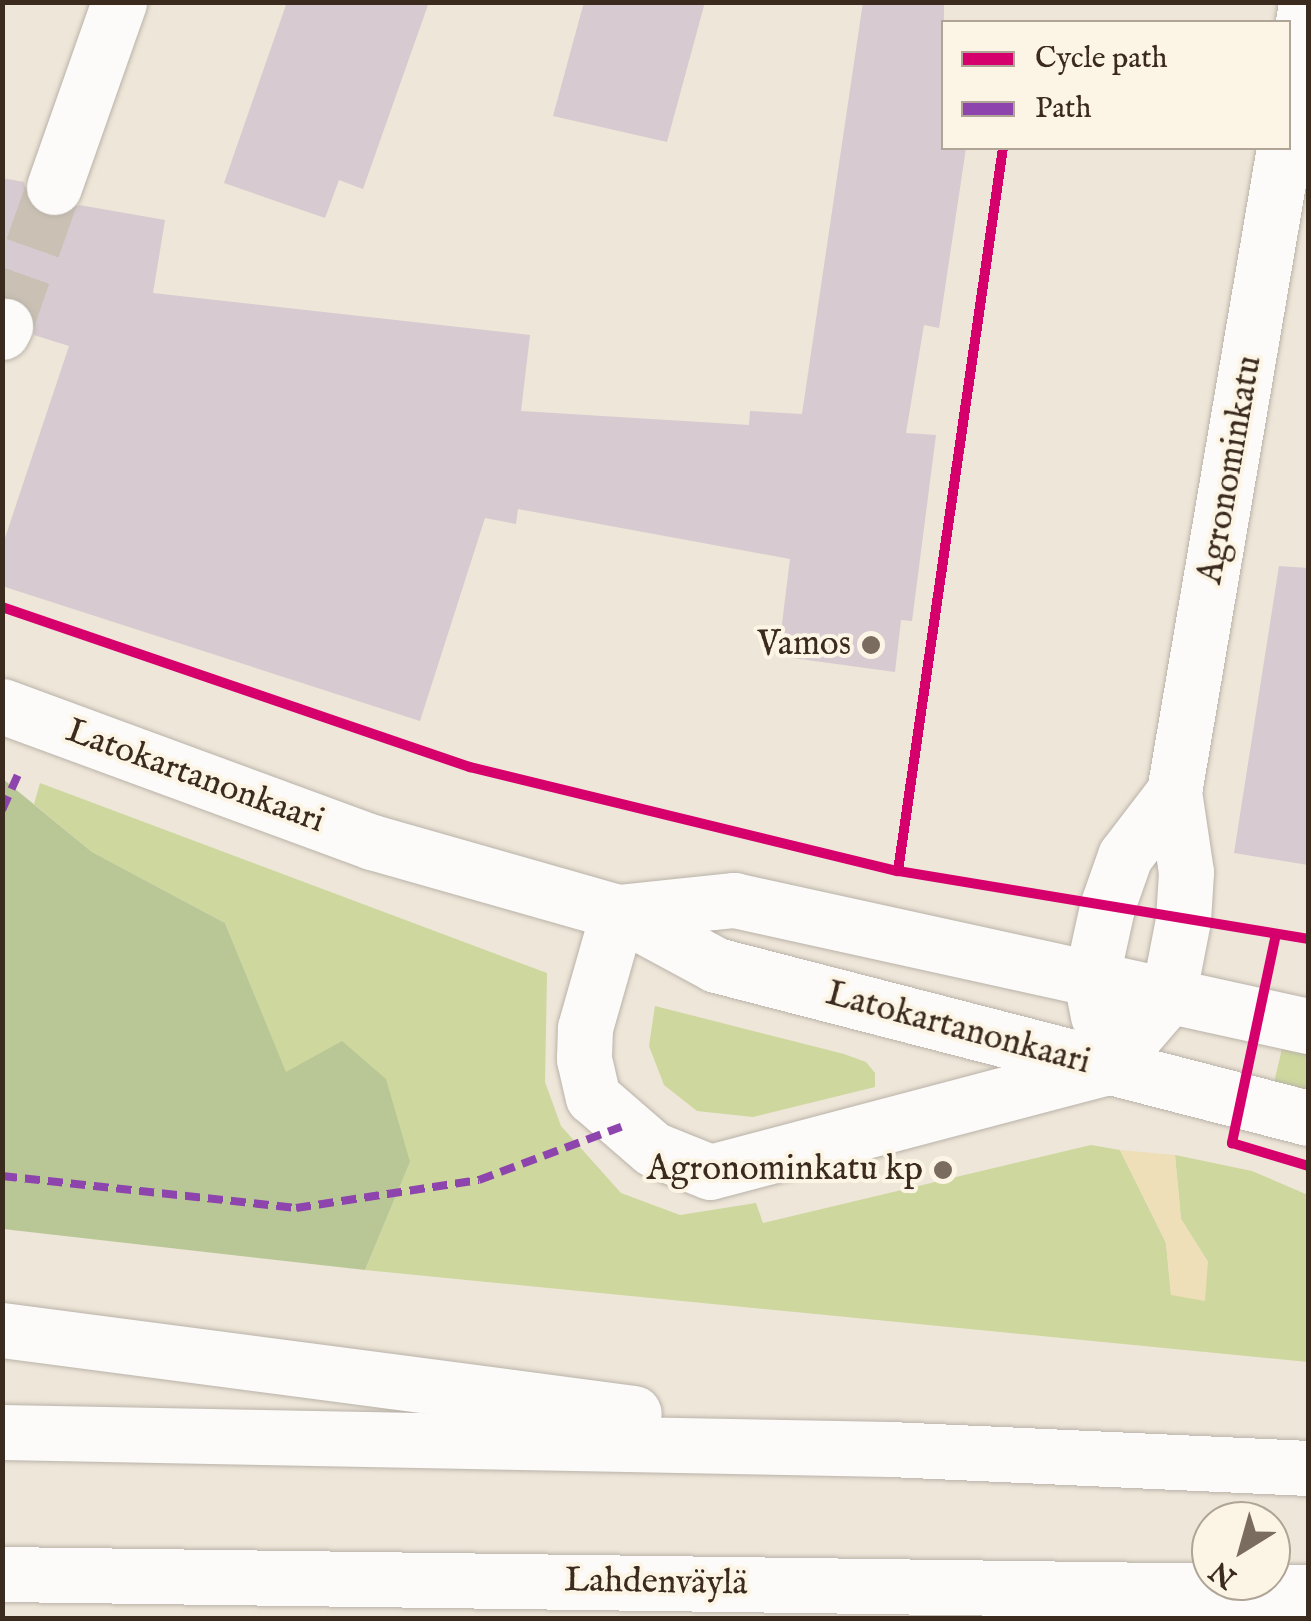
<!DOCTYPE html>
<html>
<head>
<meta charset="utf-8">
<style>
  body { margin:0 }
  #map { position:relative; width:1311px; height:1621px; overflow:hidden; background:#eee6d8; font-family:"IM FELL English",serif }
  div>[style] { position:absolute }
  .green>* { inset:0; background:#ced79e }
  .forest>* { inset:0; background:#b9c797 }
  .sand>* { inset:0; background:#eedfb8 }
  .building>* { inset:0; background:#d7cad0 }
  .minor-tunnel>* { height:55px; margin-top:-27.5px; transform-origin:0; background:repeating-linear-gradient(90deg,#cac0b3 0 55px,transparent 0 83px) }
  .roads { filter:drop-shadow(0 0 2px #b9b2a9) drop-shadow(0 0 2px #b9b2a9) }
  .minor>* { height:55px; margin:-27.5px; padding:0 27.5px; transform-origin:27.5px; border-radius:27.5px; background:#fcfbf9 }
  .highway>* { height:55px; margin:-27.5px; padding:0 27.5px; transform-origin:27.5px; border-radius:27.5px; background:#fcfbf9 }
  .quiet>* { height:8px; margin-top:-4px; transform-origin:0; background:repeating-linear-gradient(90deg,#8e44ad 0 15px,transparent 0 23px) }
  .cycleway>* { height:10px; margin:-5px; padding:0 5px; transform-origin:5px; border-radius:5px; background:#d6006c }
  .dots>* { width:28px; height:28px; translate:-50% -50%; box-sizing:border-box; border:5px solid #fcf5e5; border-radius:50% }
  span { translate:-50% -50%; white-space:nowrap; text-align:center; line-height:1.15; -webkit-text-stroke:8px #fcf5e5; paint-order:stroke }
  .street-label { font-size:35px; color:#3b2a1e }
  .poi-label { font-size:35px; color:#3b2a1e }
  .right { translate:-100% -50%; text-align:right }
  .frame { position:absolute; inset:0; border:5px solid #3b2a1e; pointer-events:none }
  .legend { position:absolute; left:941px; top:20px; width:350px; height:130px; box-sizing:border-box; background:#fcf5e5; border:2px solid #afa495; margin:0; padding:12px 18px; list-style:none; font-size:30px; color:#3b2a1e }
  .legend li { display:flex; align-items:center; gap:20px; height:50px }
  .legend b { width:50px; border:2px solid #afa495 }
  .north { position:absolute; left:1191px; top:1501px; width:100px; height:100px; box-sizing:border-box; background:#fcf5e5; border:2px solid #afa495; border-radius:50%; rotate:217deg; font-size:28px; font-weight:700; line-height:40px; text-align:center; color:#3b2a1e }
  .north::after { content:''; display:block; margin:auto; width:35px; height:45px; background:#7a6c5f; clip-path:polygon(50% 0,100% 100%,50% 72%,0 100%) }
</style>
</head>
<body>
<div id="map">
  <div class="green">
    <div style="clip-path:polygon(40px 783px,547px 973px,545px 1082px,561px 1126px,621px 1193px,680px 1215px,756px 1203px,763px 1223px,1091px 1145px,1120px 1150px,1166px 1243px,1171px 1295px,1208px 1262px,1181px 1219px,1175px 1155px,1252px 1171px,1308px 1195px,1308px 1362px,365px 1270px,410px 1162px,286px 1073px,225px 923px,92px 852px,34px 804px)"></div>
    <div style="clip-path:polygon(655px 1006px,844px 1054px,866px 1062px,875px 1073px,875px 1087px,753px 1117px,697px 1111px,664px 1085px,649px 1046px)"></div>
    <div style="clip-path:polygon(1284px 1040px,1308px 1045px,1308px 1094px,1273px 1087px)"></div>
  </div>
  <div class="forest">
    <div style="clip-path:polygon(3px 779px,92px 852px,225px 923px,286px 1072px,342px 1041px,386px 1079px,410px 1162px,365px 1270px,3px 1229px)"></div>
  </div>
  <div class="sand">
    <div style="clip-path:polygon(1120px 1150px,1175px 1155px,1181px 1219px,1208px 1262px,1205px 1301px,1171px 1295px,1166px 1243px)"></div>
  </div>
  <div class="building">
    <div style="clip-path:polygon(287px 2px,429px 2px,363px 189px,339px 180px,325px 218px,224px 183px)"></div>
    <div style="clip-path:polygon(584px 2px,705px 2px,667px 142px,553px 116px)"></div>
    <div style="clip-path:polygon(863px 2px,944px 2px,944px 148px,966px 148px,939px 328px,924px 325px,906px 433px,936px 435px,912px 621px,901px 620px,895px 672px,778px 656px,790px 559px,518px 509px,516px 524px,485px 518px,420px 721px,2px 586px,2px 547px,69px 346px,34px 335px,30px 308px,2px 295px,2px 178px,24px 182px,30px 207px,45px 217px,61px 217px,79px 205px,165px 220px,153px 293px,530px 335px,521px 411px,749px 425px,750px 411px,802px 414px)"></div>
    <div style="clip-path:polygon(1279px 566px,1308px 568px,1308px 865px,1234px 853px)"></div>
  </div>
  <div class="minor-tunnel">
    <div style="left:5px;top:326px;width:147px;rotate:-70.6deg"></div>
  </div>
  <div class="roads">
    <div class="minor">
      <div style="left:1288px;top:120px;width:119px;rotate:-81.3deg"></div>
      <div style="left:54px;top:187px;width:196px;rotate:-70.6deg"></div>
      <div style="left:2px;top:332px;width:7px;rotate:-63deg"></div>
      <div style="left:2px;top:706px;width:394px;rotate:20.2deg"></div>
      <div style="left:372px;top:842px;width:256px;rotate:15.9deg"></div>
      <div style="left:618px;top:912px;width:111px;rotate:28.4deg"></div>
      <div style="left:716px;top:965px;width:611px;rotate:14.49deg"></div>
      <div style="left:618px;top:912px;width:121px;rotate:105.9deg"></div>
      <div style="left:585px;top:1028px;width:31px;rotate:92deg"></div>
      <div style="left:584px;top:1059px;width:39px;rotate:77deg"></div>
      <div style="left:593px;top:1097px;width:79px;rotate:40.9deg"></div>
      <div style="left:653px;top:1149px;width:61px;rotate:22deg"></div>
      <div style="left:710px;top:1172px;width:404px;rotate:-14.8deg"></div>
      <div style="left:618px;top:912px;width:117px;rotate:-5.9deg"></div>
      <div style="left:734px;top:900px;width:588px;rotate:12.38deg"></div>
      <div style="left:1098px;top:1016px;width:37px;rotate:-101deg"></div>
      <div style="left:1091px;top:980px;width:75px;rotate:-77.6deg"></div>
      <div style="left:1107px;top:907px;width:54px;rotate:-70.6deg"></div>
      <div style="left:1125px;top:856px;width:81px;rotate:-52.6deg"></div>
      <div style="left:1107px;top:1068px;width:94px;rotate:-49.3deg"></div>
      <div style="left:1168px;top:997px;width:78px;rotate:-79deg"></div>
      <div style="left:1183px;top:920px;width:48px;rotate:-86.4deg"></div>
      <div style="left:1186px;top:872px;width:81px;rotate:-98.5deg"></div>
      <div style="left:1174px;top:792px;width:653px;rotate:-80.31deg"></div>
    </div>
    <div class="highway">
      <div style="left:2px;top:1330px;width:637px;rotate:7.48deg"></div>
      <div style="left:2px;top:1432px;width:888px;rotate:1.1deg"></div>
      <div style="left:890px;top:1449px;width:418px;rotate:2.6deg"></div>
      <div style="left:2px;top:1574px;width:1306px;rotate:0.79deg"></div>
    </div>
  </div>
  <div class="quiet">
    <div style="left:2px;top:810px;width:46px;rotate:-65.7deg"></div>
    <div style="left:2px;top:1176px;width:296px;rotate:6.2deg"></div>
    <div style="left:296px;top:1208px;width:185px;rotate:-8.7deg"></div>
    <div style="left:479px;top:1180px;width:152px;rotate:-20.5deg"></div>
  </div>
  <div class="cycleway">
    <div style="left:2px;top:607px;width:495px;rotate:18.9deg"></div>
    <div style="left:470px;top:767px;width:440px;rotate:13.7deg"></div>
    <div style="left:898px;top:871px;width:416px;rotate:9.4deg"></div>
    <div style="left:898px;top:871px;width:731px;rotate:-81.74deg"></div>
    <div style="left:1276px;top:934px;width:214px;rotate:101.9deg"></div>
    <div style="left:1232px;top:1143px;width:79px;rotate:16.8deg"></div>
  </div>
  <div class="dots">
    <div style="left:871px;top:645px;background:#7a6c5f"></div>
    <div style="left:943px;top:1170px;background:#7a6c5f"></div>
  </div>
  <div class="street-label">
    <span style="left:1231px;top:470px;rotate:-80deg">Agronominkatu</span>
    <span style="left:195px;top:777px;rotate:20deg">Latokartanonkaari</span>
    <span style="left:958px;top:1029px;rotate:15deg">Latokartanonkaari</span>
    <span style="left:656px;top:1583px;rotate:1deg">Lahdenväylä</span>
  </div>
  <div class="poi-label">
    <span class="right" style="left:851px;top:645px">Vamos</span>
    <span class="right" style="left:923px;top:1170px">Agronominkatu kp</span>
  </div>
  <div class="frame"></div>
  <ul class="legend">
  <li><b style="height:12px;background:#d6006c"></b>Cycle path</li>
  <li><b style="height:12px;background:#8e44ad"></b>Path</li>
  </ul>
  <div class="north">N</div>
</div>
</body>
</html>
